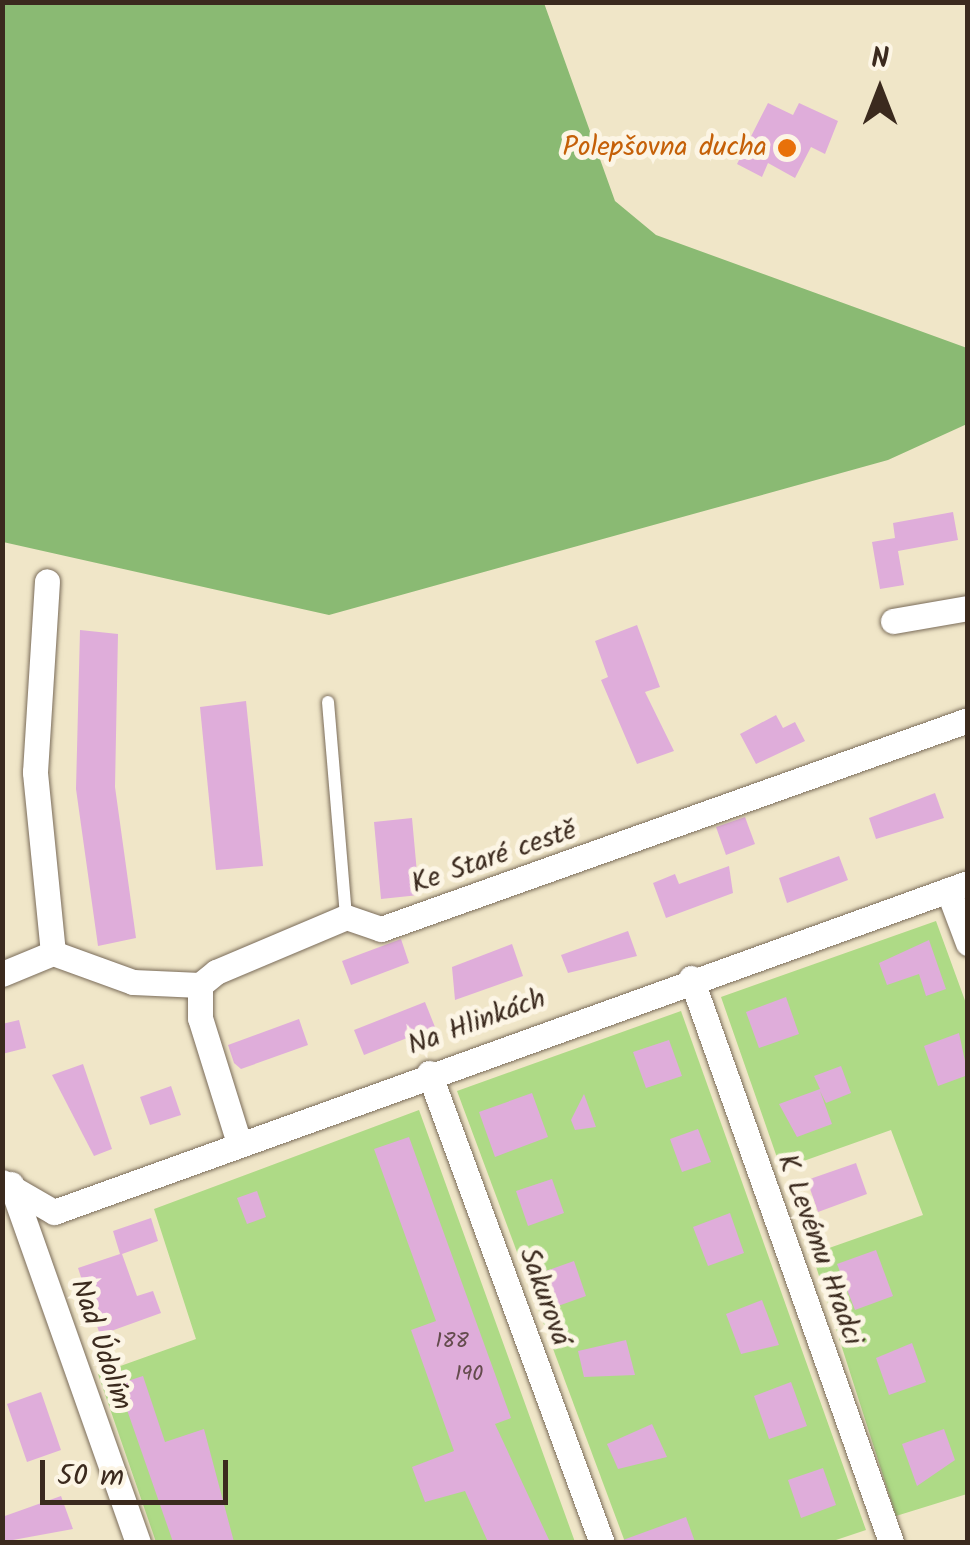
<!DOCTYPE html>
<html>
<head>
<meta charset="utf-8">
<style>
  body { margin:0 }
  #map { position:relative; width:970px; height:1545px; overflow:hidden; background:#f0e6c8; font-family:Kalam,sans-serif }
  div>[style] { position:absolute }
  .green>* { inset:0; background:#aeda86 }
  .forest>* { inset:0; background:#8aba73 }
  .building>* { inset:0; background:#dfadda }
  .roads { filter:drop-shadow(0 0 2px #7a6c5a) drop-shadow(0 0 2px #7a6c5a) }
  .lane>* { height:12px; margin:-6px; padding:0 6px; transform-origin:6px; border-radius:6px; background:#fff }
  .street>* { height:25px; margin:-12.5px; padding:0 12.5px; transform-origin:12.5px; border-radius:12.5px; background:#fff }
  .dots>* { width:28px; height:28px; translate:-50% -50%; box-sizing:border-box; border:5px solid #fcf5e5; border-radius:50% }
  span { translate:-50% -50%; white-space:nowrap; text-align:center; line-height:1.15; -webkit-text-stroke:10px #fcf5e5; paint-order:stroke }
  .number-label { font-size:22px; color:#644b4d }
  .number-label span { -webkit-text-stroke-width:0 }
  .food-label { font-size:28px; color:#c56008 }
  .right { translate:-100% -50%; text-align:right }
  .street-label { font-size:28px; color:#3b2a1e }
  .frame { position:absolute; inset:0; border:5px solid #3b2a1e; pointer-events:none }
  .north { position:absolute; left:830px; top:40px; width:100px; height:100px; -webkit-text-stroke:8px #fcf5e5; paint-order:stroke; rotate:0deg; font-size:28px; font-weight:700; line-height:40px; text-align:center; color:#3b2a1e }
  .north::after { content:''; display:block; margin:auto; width:35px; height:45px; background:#3b2a1e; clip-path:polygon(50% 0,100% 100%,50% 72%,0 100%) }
  .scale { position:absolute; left:40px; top:1460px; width:188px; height:45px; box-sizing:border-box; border:5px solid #3b2a1e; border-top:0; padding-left:12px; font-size:30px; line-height:35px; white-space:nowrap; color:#3b2a1e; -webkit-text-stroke:8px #fcf5e5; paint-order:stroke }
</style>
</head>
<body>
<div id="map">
  <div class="green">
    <div style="clip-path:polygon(936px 921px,967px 1006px,967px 1494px,896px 1516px,812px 1254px,923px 1215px,891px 1130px,781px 1169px,721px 997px)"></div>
    <div style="clip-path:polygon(681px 1011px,866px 1530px,830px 1542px,625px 1542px,457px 1091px)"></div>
    <div style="clip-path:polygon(419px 1110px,575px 1542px,156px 1542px,98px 1374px,196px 1339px,154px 1209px)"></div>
  </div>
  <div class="forest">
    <div style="clip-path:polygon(3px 2px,544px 3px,615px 201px,656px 235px,967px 348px,967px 424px,888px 460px,329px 615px,3px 542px)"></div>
  </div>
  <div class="building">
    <div style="clip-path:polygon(768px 103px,793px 115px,799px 103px,838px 121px,825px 154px,811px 147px,795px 178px,768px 163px,762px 177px,737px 164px)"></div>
    <div style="clip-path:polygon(953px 512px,958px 540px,898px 551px,904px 585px,880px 589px,872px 542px,895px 538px,893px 523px)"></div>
    <div style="clip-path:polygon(637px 625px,660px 687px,645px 692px,674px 751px,637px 764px,601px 680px,608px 677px,595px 641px)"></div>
    <div style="clip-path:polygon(80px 630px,118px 634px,115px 787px,136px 938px,98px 946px,76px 789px)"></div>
    <div style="clip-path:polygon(246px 701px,263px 866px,216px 870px,200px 707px)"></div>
    <div style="clip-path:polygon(776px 715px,783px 728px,795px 722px,805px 741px,756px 764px,740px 734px)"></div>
    <div style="clip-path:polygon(935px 793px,944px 818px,876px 839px,869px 818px)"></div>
    <div style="clip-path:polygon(745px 817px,755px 844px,726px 855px,716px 827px)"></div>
    <div style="clip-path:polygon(412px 818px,419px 895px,381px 899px,374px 822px)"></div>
    <div style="clip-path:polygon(839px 856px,848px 880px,787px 903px,779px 878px)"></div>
    <div style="clip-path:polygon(729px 866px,733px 893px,666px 918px,653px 883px,675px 874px,679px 884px)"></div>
    <div style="clip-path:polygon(628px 931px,637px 956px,568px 973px,561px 955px)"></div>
    <div style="clip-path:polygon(401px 939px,409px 963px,351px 985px,342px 961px)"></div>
    <div style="clip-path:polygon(929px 940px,946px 989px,926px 996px,919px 974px,887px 985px,879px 963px)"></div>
    <div style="clip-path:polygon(512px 944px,523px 976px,455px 1000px,452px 967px)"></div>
    <div style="clip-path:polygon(786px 997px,799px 1034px,759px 1048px,746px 1012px)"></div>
    <div style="clip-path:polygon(425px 1002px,435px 1027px,364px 1055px,354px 1030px)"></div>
    <div style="clip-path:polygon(299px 1019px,308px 1045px,241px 1069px,234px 1063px,228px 1045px)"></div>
    <div style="clip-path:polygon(19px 1020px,26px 1048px,2px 1054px,2px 1024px)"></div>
    <div style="clip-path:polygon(959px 1033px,968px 1075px,938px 1086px,924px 1046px)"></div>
    <div style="clip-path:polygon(669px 1040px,682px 1076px,646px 1088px,633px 1052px)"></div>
    <div style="clip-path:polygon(83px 1064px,112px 1149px,94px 1156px,52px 1075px)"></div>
    <div style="clip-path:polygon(841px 1066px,851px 1093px,826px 1103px,820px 1091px,832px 1124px,797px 1137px,779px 1104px,820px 1089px,814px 1076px)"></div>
    <div style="clip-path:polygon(171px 1086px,181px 1115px,150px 1125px,140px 1097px)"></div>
    <div style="clip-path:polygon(532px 1093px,548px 1137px,495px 1157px,479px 1112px)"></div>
    <div style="clip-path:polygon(584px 1094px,596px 1127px,575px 1130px,571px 1120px)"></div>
    <div style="clip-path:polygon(698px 1129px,711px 1162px,682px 1172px,670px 1139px)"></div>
    <div style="clip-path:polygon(409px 1137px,511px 1418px,495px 1424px,550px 1542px,488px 1542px,465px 1491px,425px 1502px,412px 1467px,454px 1451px,411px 1330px,436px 1321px,374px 1149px)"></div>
    <div style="clip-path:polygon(856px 1163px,867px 1194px,818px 1212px,807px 1180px)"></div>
    <div style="clip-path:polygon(552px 1179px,564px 1213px,528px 1226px,516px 1191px)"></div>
    <div style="clip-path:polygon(257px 1191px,266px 1217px,247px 1224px,237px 1198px)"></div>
    <div style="clip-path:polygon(730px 1213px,744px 1253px,708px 1266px,693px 1227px)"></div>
    <div style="clip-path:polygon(151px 1218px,158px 1241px,122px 1254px,137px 1296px,153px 1291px,161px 1313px,100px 1335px,78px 1268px,120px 1254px,113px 1231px)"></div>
    <div style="clip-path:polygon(876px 1250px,893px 1296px,855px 1310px,837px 1264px)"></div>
    <div style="clip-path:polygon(574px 1261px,586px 1296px,558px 1306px,546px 1271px)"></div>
    <div style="clip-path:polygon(762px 1300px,779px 1345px,741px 1354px,726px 1314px)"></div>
    <div style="clip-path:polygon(626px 1340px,635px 1375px,584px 1377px,578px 1351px)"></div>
    <div style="clip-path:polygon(912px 1343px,926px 1382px,889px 1395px,876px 1358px)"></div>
    <div style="clip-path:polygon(143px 1376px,165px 1442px,204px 1429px,234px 1542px,173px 1542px,118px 1384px)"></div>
    <div style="clip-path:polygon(791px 1382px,807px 1426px,769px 1439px,754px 1396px)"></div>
    <div style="clip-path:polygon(41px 1392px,61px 1450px,27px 1462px,7px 1404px)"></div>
    <div style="clip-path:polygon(652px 1424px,667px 1457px,618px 1469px,607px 1444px)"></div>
    <div style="clip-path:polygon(944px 1429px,955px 1460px,917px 1486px,902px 1444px)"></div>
    <div style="clip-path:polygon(823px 1468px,836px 1505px,801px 1518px,788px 1480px)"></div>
    <div style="clip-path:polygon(61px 1496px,73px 1529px,2px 1542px,2px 1517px)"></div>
    <div style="clip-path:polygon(686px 1517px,695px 1542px,624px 1542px,623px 1540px)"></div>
  </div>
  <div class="roads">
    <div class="lane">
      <div style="left:328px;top:702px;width:216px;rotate:85.2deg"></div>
    </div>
    <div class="street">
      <div style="left:893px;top:621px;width:76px;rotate:-9.8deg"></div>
      <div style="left:948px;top:890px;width:57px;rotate:69.3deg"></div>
      <div style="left:53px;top:953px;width:85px;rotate:19.9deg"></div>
      <div style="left:133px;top:982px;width:67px;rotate:2.6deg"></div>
      <div style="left:2px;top:974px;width:55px;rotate:-22.4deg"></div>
      <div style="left:53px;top:953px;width:182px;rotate:-95.7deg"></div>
      <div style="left:35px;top:772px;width:191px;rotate:-86.4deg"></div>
      <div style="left:691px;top:978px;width:598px;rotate:70.47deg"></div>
      <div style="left:429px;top:1073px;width:500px;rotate:69.8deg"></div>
      <div style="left:239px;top:1143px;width:131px;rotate:-107.3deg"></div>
      <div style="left:200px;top:1018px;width:33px;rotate:-90deg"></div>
      <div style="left:200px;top:985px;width:21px;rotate:-39deg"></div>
      <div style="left:216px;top:972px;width:141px;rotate:-22.9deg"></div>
      <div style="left:346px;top:917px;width:37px;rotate:19deg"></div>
      <div style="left:381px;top:929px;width:623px;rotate:-19.6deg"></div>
      <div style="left:2px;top:1182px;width:60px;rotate:30deg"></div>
      <div style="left:54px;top:1212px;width:971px;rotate:-19.8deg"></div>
      <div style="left:11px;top:1184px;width:380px;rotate:70.5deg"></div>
    </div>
  </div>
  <div class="dots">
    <div style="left:787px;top:148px;background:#e8710a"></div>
  </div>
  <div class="number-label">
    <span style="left:452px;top:1342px">188</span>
    <span style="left:469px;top:1375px">190</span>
  </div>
  <div class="food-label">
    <span class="right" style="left:767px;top:148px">Polepšovna ducha</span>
  </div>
  <div class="street-label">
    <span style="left:494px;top:858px;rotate:-19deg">Ke Staré cestě</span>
    <span style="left:477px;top:1023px;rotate:-20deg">Na Hlinkách</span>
    <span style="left:819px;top:1250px;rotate:70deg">K Levému Hradci</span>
    <span style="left:544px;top:1297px;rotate:70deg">Sakurová</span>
    <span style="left:100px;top:1345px;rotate:71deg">Nad Údolím</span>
  </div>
  <div class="frame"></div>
  <div class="north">N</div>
  <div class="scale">50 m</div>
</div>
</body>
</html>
